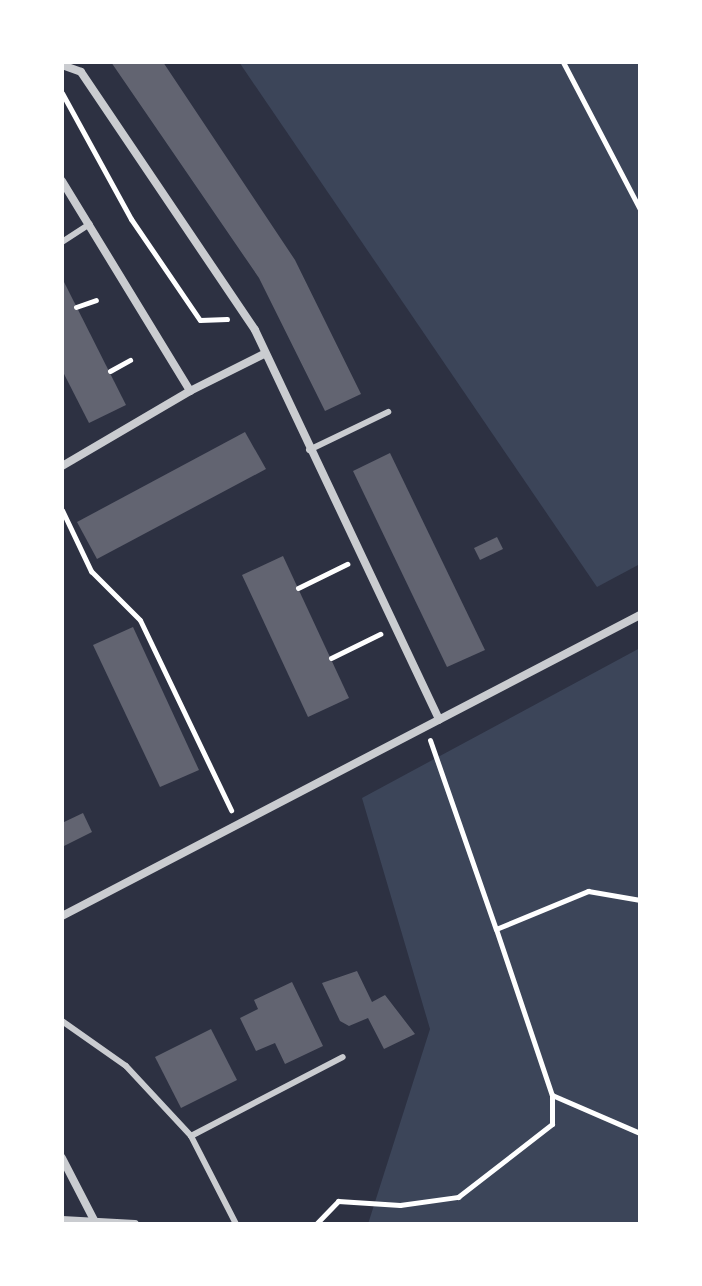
<!DOCTYPE html>
<html>
<head>
<meta charset="utf-8">
<style>
  body { margin:0 }
  #map { position:relative; width:702px; height:1286px; overflow:hidden; background:#2d3142; font-family:"Crimson Pro",serif }
  div>[style] { position:absolute }
  .green>* { inset:0; background:#3c4559 }
  .building>* { inset:0; background:#626471 }
  .path>* { height:5px; margin:-2.5px; padding:0 2.5px; transform-origin:2.5px; border-radius:2.5px; background:#fff }
  .service>* { height:6px; margin:-3px; padding:0 3px; transform-origin:3px; border-radius:3px; background:#caccd0 }
  .minor>* { height:8px; margin:-4px; padding:0 4px; transform-origin:4px; border-radius:4px; background:#caccd0 }
  span { translate:-50% -50%; white-space:nowrap; text-align:center; line-height:1.15; -webkit-text-stroke:6px #fff; paint-order:stroke }
  .frame { position:absolute; inset:0; border:64px solid #fff; pointer-events:none }
</style>
</head>
<body>
<div id="map">
  <div class="green">
    <div style="clip-path:polygon(239px 62px,640px 62px,640px 564px,597px 587px)"></div>
    <div style="clip-path:polygon(640px 648px,640px 1224px,368px 1224px,430px 1029px,362px 798px)"></div>
  </div>
  <div class="building">
    <div style="clip-path:polygon(111px 62px,163px 62px,295px 260px,361px 394px,325px 411px,259px 278px)"></div>
    <div style="clip-path:polygon(62px 278px,126px 405px,89px 423px,62px 370px)"></div>
    <div style="clip-path:polygon(245px 432px,266px 469px,97px 559px,77px 522px)"></div>
    <div style="clip-path:polygon(390px 453px,485px 650px,447px 667px,353px 471px)"></div>
    <div style="clip-path:polygon(497px 537px,503px 549px,480px 560px,474px 548px)"></div>
    <div style="clip-path:polygon(283px 556px,349px 698px,308px 717px,242px 575px)"></div>
    <div style="clip-path:polygon(133px 627px,199px 770px,160px 787px,93px 645px)"></div>
    <div style="clip-path:polygon(83px 813px,92px 832px,62px 847px,62px 823px)"></div>
    <div style="clip-path:polygon(357px 971px,372px 1002px,385px 995px,415px 1034px,384px 1049px,368px 1018px,349px 1026px,340px 1021px,322px 983px)"></div>
    <div style="clip-path:polygon(292px 982px,323px 1046px,285px 1064px,275px 1043px,256px 1051px,240px 1018px,258px 1009px,254px 1000px)"></div>
    <div style="clip-path:polygon(211px 1029px,237px 1080px,181px 1108px,155px 1057px)"></div>
  </div>
  <div class="path">
    <div style="left:563px;top:62px;width:166px;rotate:62.4deg"></div>
    <div style="left:62px;top:93px;width:144px;rotate:61.3deg"></div>
    <div style="left:131px;top:219px;width:122px;rotate:55.7deg"></div>
    <div style="left:200px;top:320px;width:27px;rotate:-2deg"></div>
    <div style="left:76px;top:307px;width:21px;rotate:-19deg"></div>
    <div style="left:110px;top:371px;width:23px;rotate:-29deg"></div>
    <div style="left:62px;top:510px;width:68px;rotate:64.6deg"></div>
    <div style="left:91px;top:571px;width:69px;rotate:45deg"></div>
    <div style="left:140px;top:620px;width:211px;rotate:64.4deg"></div>
    <div style="left:298px;top:588px;width:55px;rotate:-26.1deg"></div>
    <div style="left:331px;top:658px;width:55px;rotate:-26.1deg"></div>
    <div style="left:430px;top:740px;width:200px;rotate:70.8deg"></div>
    <div style="left:496px;top:929px;width:100px;rotate:-22.4deg"></div>
    <div style="left:588px;top:891px;width:53px;rotate:9.8deg"></div>
    <div style="left:496px;top:929px;width:175px;rotate:71.4deg"></div>
    <div style="left:552px;top:1095px;width:96px;rotate:23.4deg"></div>
    <div style="left:316px;top:1224px;width:32px;rotate:-46deg"></div>
    <div style="left:338px;top:1201px;width:62px;rotate:3.7deg"></div>
    <div style="left:400px;top:1205px;width:59px;rotate:-7.9deg"></div>
    <div style="left:458px;top:1197px;width:119px;rotate:-37.8deg"></div>
    <div style="left:552px;top:1124px;width:29px;rotate:-90deg"></div>
  </div>
  <div class="service">
    <div style="left:62px;top:242px;width:33px;rotate:-33deg"></div>
    <div style="left:309px;top:450px;width:88px;rotate:-25.7deg"></div>
    <div style="left:62px;top:1021px;width:78px;rotate:35.1deg"></div>
    <div style="left:126px;top:1066px;width:96px;rotate:47.1deg"></div>
    <div style="left:191px;top:1136px;width:99px;rotate:62.9deg"></div>
    <div style="left:191px;top:1136px;width:171px;rotate:-27.5deg"></div>
  </div>
  <div class="minor">
    <div style="left:62px;top:65px;width:20px;rotate:20deg"></div>
    <div style="left:81px;top:72px;width:311px;rotate:56deg"></div>
    <div style="left:255px;top:330px;width:431px;rotate:64.7deg"></div>
    <div style="left:62px;top:181px;width:246px;rotate:58.6deg"></div>
    <div style="left:190px;top:391px;width:148px;rotate:149.6deg"></div>
    <div style="left:190px;top:391px;width:83px;rotate:-26.6deg"></div>
    <div style="left:62px;top:916px;width:652px;rotate:-27.51deg"></div>
    <div style="left:62px;top:1158px;width:74px;rotate:62.7deg"></div>
    <div style="left:62px;top:1220px;width:73px;rotate:3.1deg"></div>
  </div>
  <div class="frame"></div>
</div>
</body>
</html>
